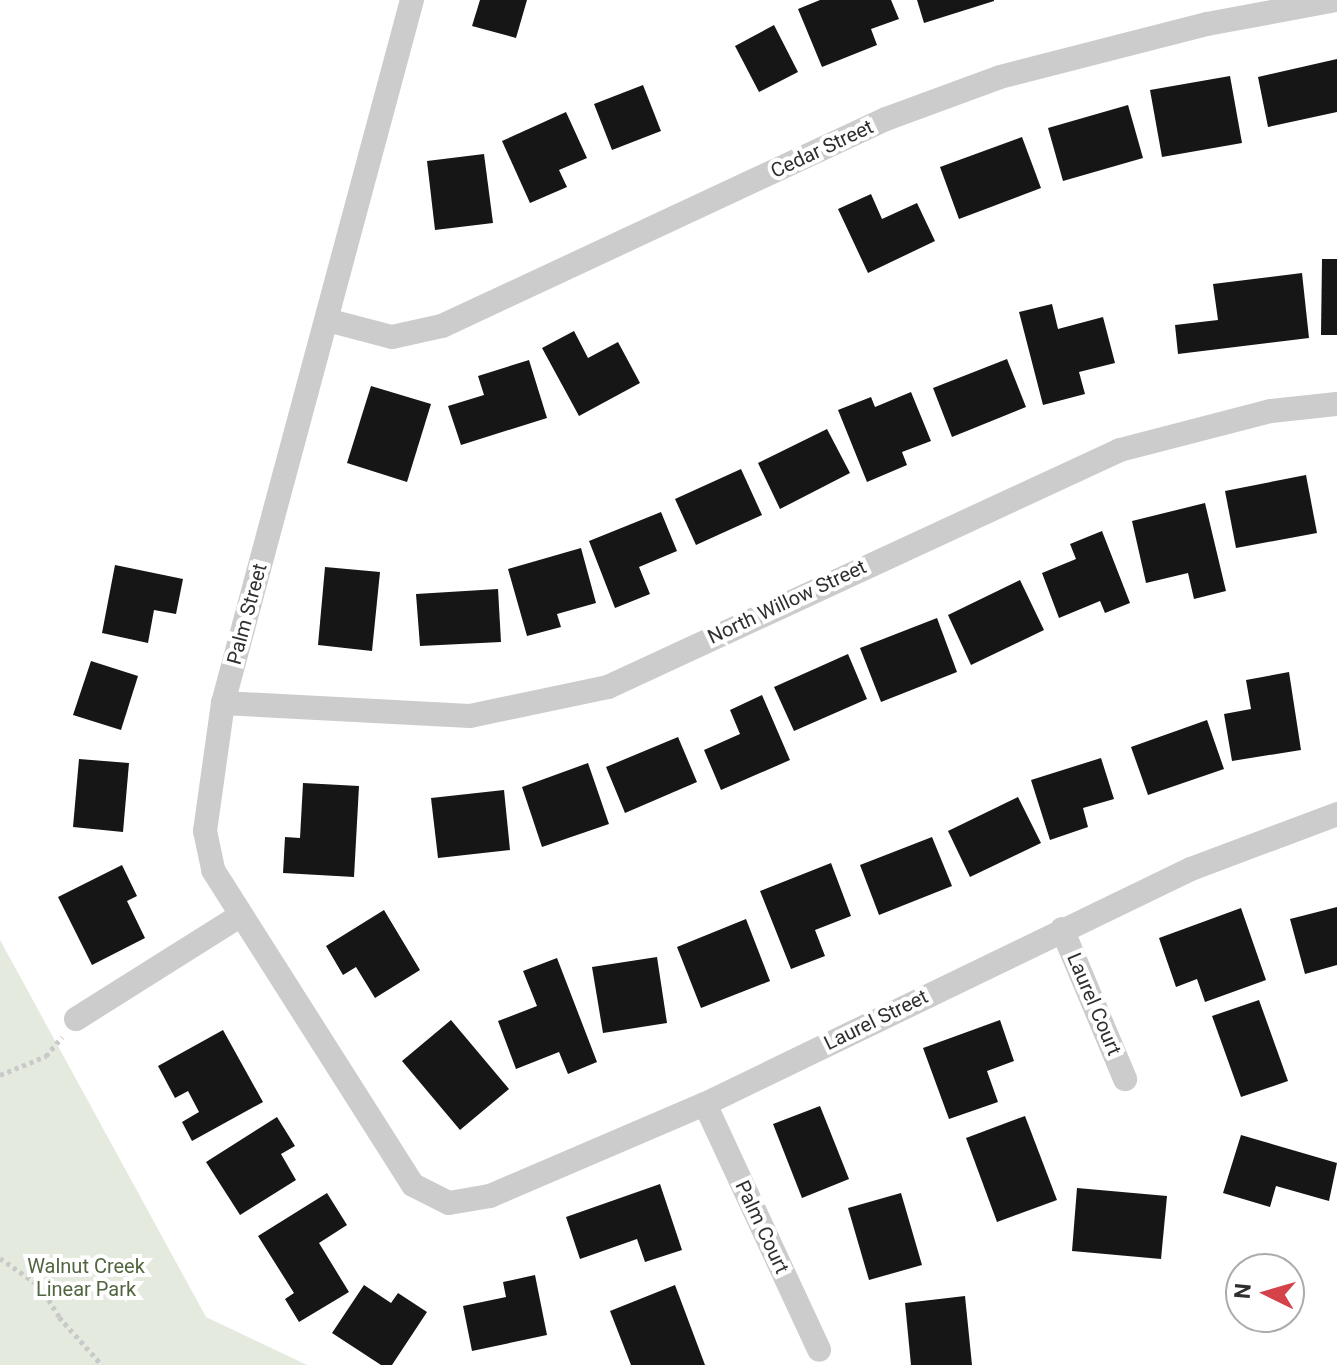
<!DOCTYPE html>
<html>
<head>
<meta charset="utf-8">
<style>
  body { margin:0 }
  #map { position:relative; width:1337px; height:1365px; overflow:hidden; background:#fff; font-family:Roboto,sans-serif }
  div>[style] { position:absolute }
  .green>* { inset:0; background:#e4eade }
  .building>* { inset:0; background:#161616 }
  .path>* { height:5px; margin-top:-2.5px; transform-origin:0; background:repeating-linear-gradient(90deg,#c9c9c9 0 4px,transparent 0 8px) }
  .street>* { height:24px; margin:-12px; padding:0 12px; transform-origin:12px; border-radius:12px; background:#ccc }
  span { translate:-50% -50%; white-space:nowrap; text-align:center; line-height:1.15; -webkit-text-stroke:8px #fff; paint-order:stroke }
  .street-label { font-size:20px; color:#2f2f2f }
  .park-label { font-size:20px; color:#516640 }
  .north { position:absolute; left:1225px; top:1253px; width:80px; height:80px; box-sizing:border-box; background:#fff; border:2px solid #acacac; border-radius:50%; rotate:275deg; font-size:22px; font-weight:700; line-height:32px; text-align:center; color:#2f2f2f }
  .north::after { content:''; display:block; margin:auto; width:28px; height:36px; background:#d4424a; clip-path:polygon(50% 0,100% 100%,50% 72%,0 100%) }
</style>
</head>
<body>
<div id="map">
  <div class="green">
    <div style="clip-path:polygon(0 940px,206px 1317px,307px 1365px,0 1365px)"></div>
  </div>
  <div class="building">
    <div style="clip-path:polygon(480px 0,527px 0,516px 38px,472px 26px)"></div>
    <div style="clip-path:polygon(820px 0,891px 0,899px 19px,871px 29px,877px 45px,822px 67px,798px 9px)"></div>
    <div style="clip-path:polygon(917px 0,994px 0,994px 1px,924px 23px)"></div>
    <div style="clip-path:polygon(774px 25px,798px 72px,759px 92px,735px 46px)"></div>
    <div style="clip-path:polygon(1337px 59px,1337px 112px,1268px 127px,1258px 77px)"></div>
    <div style="clip-path:polygon(1230px 76px,1242px 143px,1162px 157px,1150px 90px)"></div>
    <div style="clip-path:polygon(643px 85px,661px 131px,612px 150px,594px 104px)"></div>
    <div style="clip-path:polygon(1128px 105px,1143px 158px,1063px 181px,1048px 128px)"></div>
    <div style="clip-path:polygon(566px 112px,587px 158px,559px 170px,567px 187px,530px 203px,502px 141px)"></div>
    <div style="clip-path:polygon(1022px 137px,1041px 188px,959px 219px,940px 167px)"></div>
    <div style="clip-path:polygon(484px 154px,493px 223px,435px 230px,427px 161px)"></div>
    <div style="clip-path:polygon(871px 194px,882px 219px,917px 203px,935px 241px,868px 273px,838px 209px)"></div>
    <div style="clip-path:polygon(1322px 259px,1337px 259px,1337px 335px,1321px 335px)"></div>
    <div style="clip-path:polygon(1302px 273px,1309px 338px,1178px 354px,1175px 325px,1218px 320px,1213px 284px)"></div>
    <div style="clip-path:polygon(1052px 304px,1058px 329px,1103px 317px,1115px 363px,1079px 372px,1085px 394px,1043px 405px,1019px 312px)"></div>
    <div style="clip-path:polygon(574px 331px,588px 358px,618px 342px,640px 383px,579px 416px,542px 348px)"></div>
    <div style="clip-path:polygon(1007px 359px,1026px 407px,952px 437px,933px 388px)"></div>
    <div style="clip-path:polygon(529px 360px,547px 418px,461px 445px,448px 406px,484px 395px,478px 376px)"></div>
    <div style="clip-path:polygon(371px 386px,431px 404px,407px 482px,347px 463px)"></div>
    <div style="clip-path:polygon(911px 392px,931px 441px,902px 452px,907px 465px,867px 482px,838px 410px,871px 397px,875px 407px)"></div>
    <div style="clip-path:polygon(827px 429px,850px 473px,780px 509px,758px 463px)"></div>
    <div style="clip-path:polygon(741px 469px,762px 515px,696px 545px,675px 499px)"></div>
    <div style="clip-path:polygon(1306px 475px,1317px 533px,1236px 548px,1225px 491px)"></div>
    <div style="clip-path:polygon(1205px 503px,1226px 591px,1194px 599px,1188px 573px,1146px 583px,1132px 521px)"></div>
    <div style="clip-path:polygon(661px 512px,677px 551px,639px 567px,650px 594px,615px 608px,589px 541px)"></div>
    <div style="clip-path:polygon(1102px 531px,1130px 603px,1105px 613px,1100px 601px,1059px 618px,1042px 573px,1076px 559px,1070px 544px)"></div>
    <div style="clip-path:polygon(581px 548px,596px 603px,557px 614px,561px 627px,527px 636px,508px 569px)"></div>
    <div style="clip-path:polygon(115px 565px,183px 579px,176px 614px,154px 610px,148px 643px,102px 633px)"></div>
    <div style="clip-path:polygon(325px 567px,380px 572px,372px 651px,318px 645px)"></div>
    <div style="clip-path:polygon(1020px 580px,1044px 630px,971px 665px,948px 615px)"></div>
    <div style="clip-path:polygon(498px 589px,501px 642px,420px 646px,416px 594px)"></div>
    <div style="clip-path:polygon(937px 618px,957px 672px,881px 702px,860px 648px)"></div>
    <div style="clip-path:polygon(848px 654px,867px 699px,794px 731px,774px 687px)"></div>
    <div style="clip-path:polygon(91px 661px,138px 676px,121px 730px,73px 715px)"></div>
    <div style="clip-path:polygon(1289px 672px,1301px 750px,1232px 761px,1224px 714px,1251px 709px,1246px 680px)"></div>
    <div style="clip-path:polygon(762px 695px,790px 760px,721px 790px,704px 750px,740px 734px,730px 710px)"></div>
    <div style="clip-path:polygon(1207px 720px,1224px 769px,1148px 795px,1131px 747px)"></div>
    <div style="clip-path:polygon(678px 737px,697px 782px,625px 813px,606px 767px)"></div>
    <div style="clip-path:polygon(1101px 758px,1114px 799px,1083px 808px,1088px 827px,1050px 840px,1031px 780px)"></div>
    <div style="clip-path:polygon(79px 759px,129px 763px,123px 832px,73px 827px)"></div>
    <div style="clip-path:polygon(588px 763px,609px 824px,542px 847px,522px 787px)"></div>
    <div style="clip-path:polygon(303px 783px,359px 786px,354px 877px,283px 873px,285px 837px,300px 838px)"></div>
    <div style="clip-path:polygon(504px 790px,510px 850px,438px 858px,431px 798px)"></div>
    <div style="clip-path:polygon(1018px 797px,1041px 843px,970px 877px,948px 831px)"></div>
    <div style="clip-path:polygon(932px 837px,952px 886px,879px 915px,860px 865px)"></div>
    <div style="clip-path:polygon(831px 863px,851px 916px,815px 930px,825px 956px,791px 969px,760px 891px)"></div>
    <div style="clip-path:polygon(122px 865px,137px 896px,127px 901px,145px 938px,92px 965px,58px 897px)"></div>
    <div style="clip-path:polygon(1337px 907px,1337px 965px,1305px 974px,1290px 919px)"></div>
    <div style="clip-path:polygon(1241px 908px,1266px 980px,1205px 1002px,1197px 979px,1176px 987px,1159px 938px)"></div>
    <div style="clip-path:polygon(384px 910px,420px 970px,375px 998px,356px 967px,343px 975px,326px 946px)"></div>
    <div style="clip-path:polygon(746px 919px,770px 981px,701px 1008px,677px 947px)"></div>
    <div style="clip-path:polygon(657px 957px,667px 1023px,603px 1033px,592px 967px)"></div>
    <div style="clip-path:polygon(557px 958px,597px 1062px,568px 1074px,559px 1052px,516px 1069px,498px 1021px,537px 1006px,523px 971px)"></div>
    <div style="clip-path:polygon(1259px 1000px,1288px 1081px,1241px 1097px,1212px 1016px)"></div>
    <div style="clip-path:polygon(451px 1020px,509px 1089px,460px 1130px,402px 1061px)"></div>
    <div style="clip-path:polygon(1000px 1020px,1014px 1061px,987px 1071px,998px 1102px,949px 1119px,923px 1048px)"></div>
    <div style="clip-path:polygon(223px 1030px,263px 1102px,192px 1141px,182px 1122px,199px 1112px,188px 1091px,175px 1098px,158px 1066px)"></div>
    <div style="clip-path:polygon(820px 1106px,849px 1179px,802px 1198px,773px 1124px)"></div>
    <div style="clip-path:polygon(1025px 1116px,1057px 1200px,997px 1222px,966px 1138px)"></div>
    <div style="clip-path:polygon(277px 1117px,295px 1146px,281px 1154px,296px 1180px,240px 1215px,206px 1162px)"></div>
    <div style="clip-path:polygon(1241px 1135px,1337px 1163px,1329px 1201px,1276px 1186px,1270px 1207px,1223px 1193px)"></div>
    <div style="clip-path:polygon(660px 1184px,682px 1250px,645px 1262px,637px 1239px,580px 1259px,566px 1217px)"></div>
    <div style="clip-path:polygon(1077px 1188px,1167px 1196px,1161px 1259px,1072px 1251px)"></div>
    <div style="clip-path:polygon(327px 1193px,347px 1225px,319px 1243px,349px 1292px,299px 1322px,285px 1299px,294px 1293px,258px 1236px)"></div>
    <div style="clip-path:polygon(901px 1193px,922px 1265px,869px 1280px,848px 1208px)"></div>
    <div style="clip-path:polygon(535px 1275px,547px 1335px,472px 1351px,463px 1306px,506px 1297px,503px 1282px)"></div>
    <div style="clip-path:polygon(364px 1285px,391px 1303px,398px 1293px,427px 1312px,392px 1365px,381px 1365px,332px 1333px)"></div>
    <div style="clip-path:polygon(675px 1285px,705px 1365px,631px 1365px,610px 1311px)"></div>
    <div style="clip-path:polygon(965px 1296px,972px 1365px,911px 1365px,905px 1303px)"></div>
  </div>
  <div class="path">
    <div style="left:0;top:1075px;width:50px;rotate:-22.4deg"></div>
    <div style="left:46px;top:1056px;width:25px;rotate:-50deg"></div>
    <div style="left:0;top:1258px;width:49px;rotate:35deg"></div>
    <div style="left:40px;top:1286px;width:36px;rotate:58deg"></div>
    <div style="left:59px;top:1317px;width:64px;rotate:48.1deg"></div>
  </div>
  <div class="street">
    <div style="left:412px;top:0;width:728px;rotate:105.05deg"></div>
    <div style="left:223px;top:703px;width:129px;rotate:98deg"></div>
    <div style="left:205px;top:831px;width:40px;rotate:78deg"></div>
    <div style="left:213px;top:870px;width:373px;rotate:57.6deg"></div>
    <div style="left:413px;top:1185px;width:40px;rotate:26.6deg"></div>
    <div style="left:449px;top:1203px;width:42px;rotate:-9.7deg"></div>
    <div style="left:490px;top:1196px;width:234px;rotate:-23.2deg"></div>
    <div style="left:705px;top:1104px;width:540px;rotate:-25.81deg"></div>
    <div style="left:1191px;top:869px;width:156px;rotate:-20.6deg"></div>
    <div style="left:327px;top:320px;width:67px;rotate:14.7deg"></div>
    <div style="left:392px;top:337px;width:51px;rotate:-12.4deg"></div>
    <div style="left:442px;top:326px;width:490px;rotate:-25deg"></div>
    <div style="left:886px;top:119px;width:121px;rotate:-20.2deg"></div>
    <div style="left:1000px;top:77px;width:214px;rotate:-14.4deg"></div>
    <div style="left:1207px;top:24px;width:132px;rotate:-10.5deg"></div>
    <div style="left:223px;top:703px;width:247px;rotate:3deg"></div>
    <div style="left:470px;top:716px;width:141px;rotate:-11.9deg"></div>
    <div style="left:608px;top:687px;width:564px;rotate:-24.84deg"></div>
    <div style="left:1120px;top:450px;width:156px;rotate:-14.5deg"></div>
    <div style="left:1271px;top:411px;width:66px;rotate:-6.1deg"></div>
    <div style="left:1062px;top:929px;width:163px;rotate:67.2deg"></div>
    <div style="left:76px;top:1019px;width:195px;rotate:-32.2deg"></div>
    <div style="left:705px;top:1104px;width:271px;rotate:65.1deg"></div>
  </div>
  <div class="street-label">
    <span style="left:822px;top:149px;rotate:-25deg">Cedar Street</span>
    <span style="left:787px;top:602px;rotate:-25deg">North Willow Street</span>
    <span style="left:247px;top:614px;rotate:-75deg">Palm Street</span>
    <span style="left:1094px;top:1004px;rotate:67deg">Laurel Court</span>
    <span style="left:876px;top:1020px;rotate:-26deg">Laurel Street</span>
    <span style="left:762px;top:1227px;rotate:65deg">Palm Court</span>
  </div>
  <div class="park-label">
    <span style="left:86px;top:1278px">Walnut Creek<br>Linear Park</span>
  </div>
  <div class="north">N</div>
</div>
</body>
</html>
